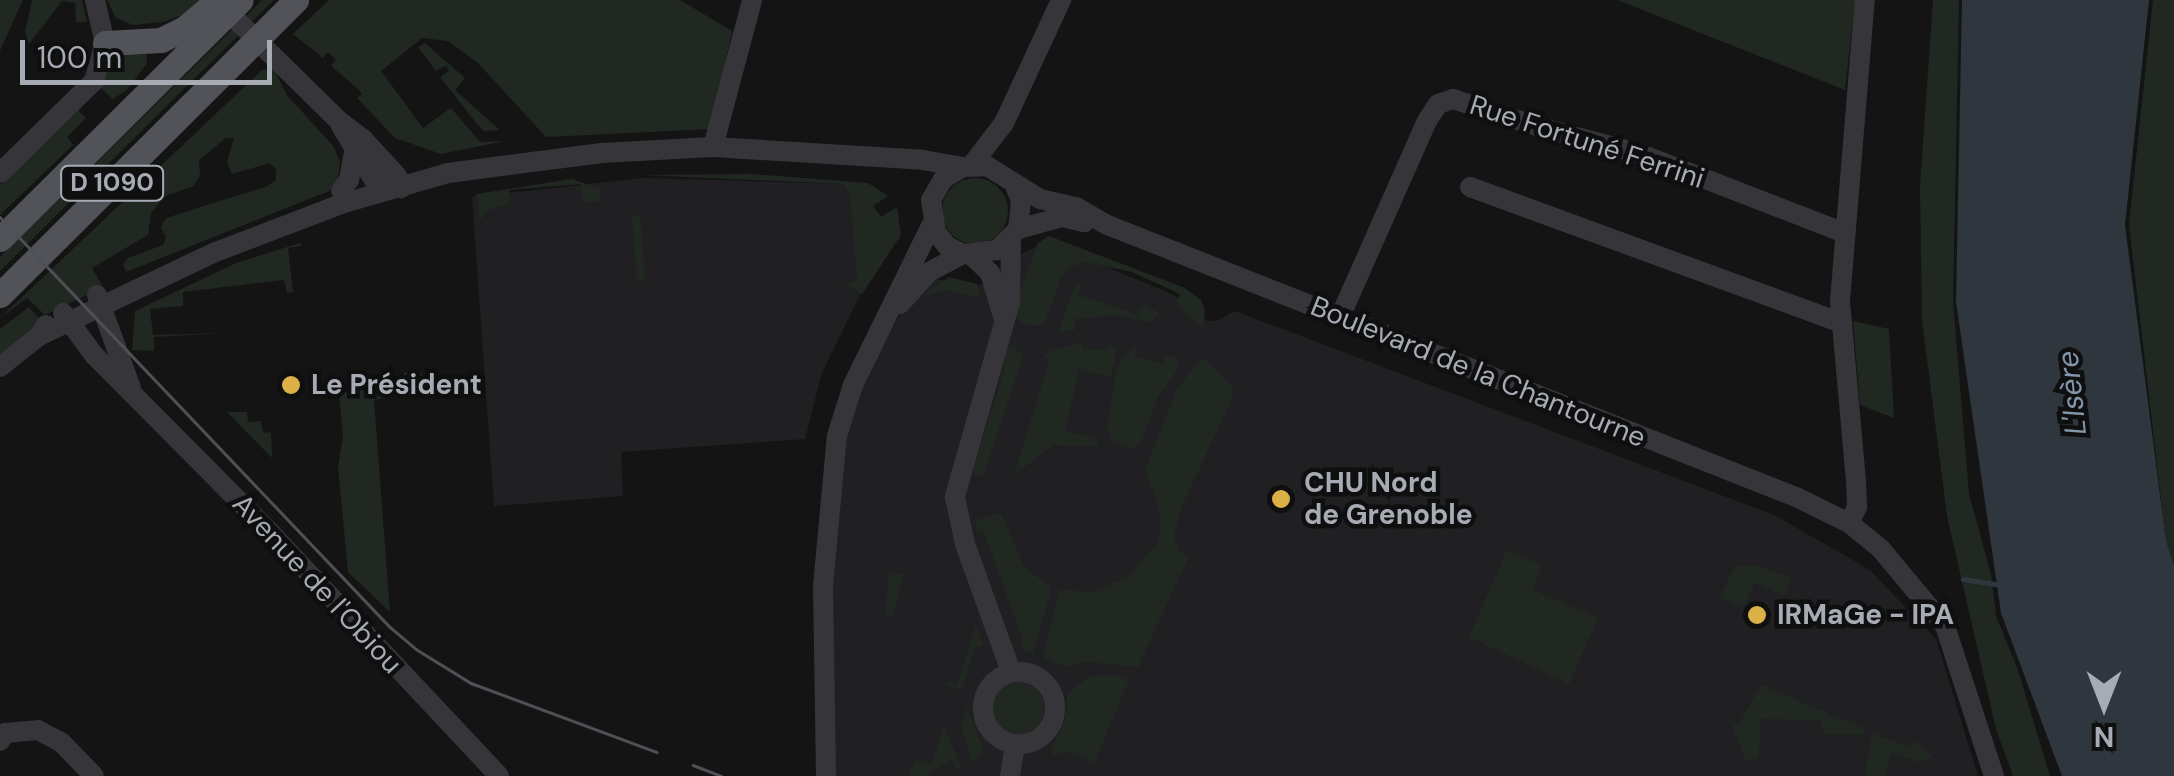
<!DOCTYPE html>
<html>
<head>
<meta charset="utf-8">
<style>
  body { margin:0 }
  #map { position:relative; width:2174px; height:776px; overflow:hidden; background:#141415; font-family:"DM Sans",sans-serif }
  div>[style] { position:absolute }
  .built>* { inset:0; background:#202022 }
  .green>* { inset:0; background:#212822 }
  .round { border-radius:50% }
  .water>* { inset:0; background:#2f363d }
  .stream>* { height:5px; margin:-2.5px; padding:0 2.5px; transform-origin:2.5px; border-radius:2.5px; background:#2f363d }
  .minor>* { height:20px; margin:-10px; padding:0 10px; transform-origin:10px; border-radius:10px; background:#36363a }
  .minor>.ring { margin:-10px; padding:0; box-sizing:content-box; background:none; border:20px solid #36363a; border-radius:50% }
  .major>* { height:25px; margin:-12.5px; padding:0 12.5px; transform-origin:12.5px; border-radius:12.5px; background:#525359 }
  .tram>* { height:2.5px; margin:-1.25px; padding:0 1.25px; transform-origin:1.25px; border-radius:1.25px; background:#4f5055 }
  .dots>* { width:28px; height:28px; translate:-50% -50%; box-sizing:border-box; border:5px solid #0f0f10; border-radius:50% }
  span { translate:-50% -50%; white-space:nowrap; text-align:center; line-height:1.15; -webkit-text-stroke:9px #0f0f10; paint-order:stroke }
  .shield-label span { padding:2px 8px; background:#0f0f10; border:2px solid; border-radius:8px; -webkit-text-stroke-width:0 }
  .shield-label { font-size:25px; color:#a7abb4; font-weight:700 }
  .street-label { font-size:28px; color:#a7abb4 }
  .poi-label { font-size:28px; color:#a7abb4; font-weight:700 }
  .left { translate:0 -50%; text-align:left }
  .water-label { font-size:30px; color:#8296ab; font-style:italic }
  .north { position:absolute; left:2054px; top:656px; width:100px; height:100px; -webkit-text-stroke:8px #0f0f10; paint-order:stroke; rotate:180deg; font-size:28px; font-weight:700; line-height:40px; text-align:center; color:#a7abb4 }
  .north::after { content:''; display:block; margin:auto; width:35px; height:45px; background:#a7abb4; clip-path:polygon(50% 0,100% 100%,50% 72%,0 100%) }
  .scale { position:absolute; left:20px; top:40px; width:252px; height:45px; box-sizing:border-box; border:5px solid #a7abb4; border-top:0; padding-left:12px; font-size:30px; line-height:35px; white-space:nowrap; color:#a7abb4; -webkit-text-stroke:8px #0f0f10; paint-order:stroke }
</style>
</head>
<body>
<div id="map">
  <div class="built">
    <div style="clip-path:polygon(642px 178px,844px 184px,873px 206px,897px 238px,858px 299px,821px 375px,805px 439px,621px 452px,623px 496px,494px 506px,472px 197px)"></div>
    <div style="clip-path:polygon(1047px 242px,1174px 295px,1185px 304px,1194px 320px,1217px 321px,1235px 311px,1774px 515px,1870px 570px,1936px 639px,1978px 776px,827px 776px,830px 483px,865px 376px,909px 299px,934px 279px,985px 285px,1001px 279px,1016px 256px)"></div>
  </div>
  <div class="green">
    <div style="clip-path:polygon(0 0,23px 0,0 51px)"></div>
    <div style="clip-path:polygon(32px 0,82px 0,87px 22px,76px 22px,75px 3px,62px 1px,29px 44px,25px 32px)"></div>
    <div style="clip-path:polygon(107px 0,204px 0,190px 12px,163px 22px,133px 25px,116px 18px)"></div>
    <div style="clip-path:polygon(262px 0,274px 0,0 271px,0 257px)"></div>
    <div style="clip-path:polygon(329px 0,680px 0,732px 31px,711px 129px,546px 137px,478px 63px,448px 41px,422px 38px,381px 71px,423px 128px,451px 108px,480px 142px,505px 141px,441px 154px,395px 138px,357px 98px,362px 94px,357px 88px,331px 66px,336px 60px,328px 52px,323px 58px,293px 34px)"></div>
    <div style="clip-path:polygon(1618px 0,1855px 0,1845px 90px,1617px 0)"></div>
    <div style="clip-path:polygon(1933px 0,1959px 0,1953px 301px,1969px 494px,1991px 574px,1996px 616px,2017px 667px,2050px 776px,2013px 776px,1996px 729px,1947px 516px,1922px 320px,1920px 186px)"></div>
    <div style="clip-path:polygon(2153px 0,2174px 0,2174px 565px,2166px 542px,2129px 224px)"></div>
    <div style="clip-path:polygon(425px 43px,465px 78px,455px 90px,500px 130px,484px 131px,477px 124px,440px 77px,449px 71px,446px 65px,436px 71px,418px 47px)"></div>
    <div style="clip-path:polygon(146px 50px,147px 63px,127px 90px,113px 99px,98px 86px,116px 56px)"></div>
    <div style="clip-path:polygon(262px 70px,274px 70px,287px 95px,334px 147px,340px 162px,338px 178px,329px 191px,126px 272px,123px 265px,128px 258px,163px 245px,166px 237px,161px 227px,166px 218px,268px 186px,276px 180px,276px 169px,270px 163px,232px 174px,227px 162px,234px 138px,226px 138px,199px 160px,200px 176px,193px 186px,166px 196px,151px 213px,148px 235px,92px 268px,103px 287px,45px 315px,27px 298px,0 318px)"></div>
    <div style="clip-path:polygon(76px 108px,86px 118px,67px 137px,73px 145px,0 215px,0 185px)"></div>
    <div style="clip-path:polygon(752px 174px,868px 183px,888px 196px,873px 206px,881px 217px,897px 207px,901px 235px,862px 294px,844px 284px,857px 281px,850px 195px,844px 184px,642px 175px)"></div>
    <div class="round" style="left:942px;top:178px;width:66px;height:66px"></div>
    <div style="clip-path:polygon(572px 179px,600px 189px,600px 201px,583px 202px,580px 184px,509px 190px,510px 204px,489px 210px,480px 220px,476px 194px)"></div>
    <div style="clip-path:polygon(640px 215px,645px 281px,637px 281px,632px 216px)"></div>
    <div style="clip-path:polygon(1049px 236px,1185px 288px,1201px 300px,1205px 311px,1203px 329px,1176px 304px,1180px 294px,1132px 272px,1086px 262px,1069px 267px,1061px 278px,1044px 325px,1025px 325px,1015px 316px,1017px 299px,1038px 243px)"></div>
    <div style="clip-path:polygon(300px 243px,301px 246px,288px 248px,293px 292px,287px 293px,284px 280px,183px 292px,183px 306px,150px 309px,153px 335px,226px 333px,154px 337px,154px 351px,132px 350px,135px 311px,236px 263px)"></div>
    <div style="clip-path:polygon(949px 277px,977px 284px,981px 298px,947px 290px,922px 296px)"></div>
    <div style="clip-path:polygon(1081px 283px,1079px 295px,1137px 315px,1143px 304px,1159px 313px,1151px 322px,1118px 315px,1075px 319px,1075px 330px,1058px 332px,1076px 284px)"></div>
    <div style="clip-path:polygon(29px 307px,42px 322px,0 356px,0 329px)"></div>
    <div style="clip-path:polygon(1853px 321px,1889px 329px,1894px 418px,1860px 405px)"></div>
    <div style="clip-path:polygon(1082px 342px,1082px 349px,1107px 350px,1108px 343px,1117px 348px,1111px 377px,1079px 370px,1065px 431px,1097px 438px,1097px 446px,1053px 445px,1014px 475px,1050px 359px,1044px 357px,1050px 351px)"></div>
    <div style="clip-path:polygon(1137px 346px,1134px 356px,1162px 364px,1165px 354px,1177px 358px,1178px 369px,1158px 397px,1142px 440px,1133px 449px,1112px 441px,1107px 428px,1116px 372px,1122px 358px)"></div>
    <div style="clip-path:polygon(1014px 347px,1023px 356px,983px 477px,972px 474px,1005px 367px,999px 363px,1004px 348px)"></div>
    <div style="clip-path:polygon(1205px 359px,1233px 388px,1231px 401px,1181px 508px,1174px 537px,1180px 551px,1189px 556px,1138px 667px,1087px 662px,1066px 667px,1043px 657px,1060px 590px,1091px 592px,1127px 578px,1157px 543px,1161px 530px,1158px 503px,1145px 470px,1177px 389px,1200px 360px)"></div>
    <div style="clip-path:polygon(404px 372px,423px 374px,427px 394px,404px 394px)"></div>
    <div style="clip-path:polygon(386px 388px,386px 398px,374px 400px,390px 612px,348px 572px,338px 467px,343px 436px,339px 392px)"></div>
    <div style="clip-path:polygon(227px 412px,247px 412px,248px 422px,261px 421px,263px 433px,271px 432px,272px 458px)"></div>
    <div style="clip-path:polygon(1001px 513px,1024px 567px,1052px 588px,1033px 653px,1023px 651px,1020px 644px,1023px 641px,984px 532px,977px 532px,976px 520px)"></div>
    <div style="clip-path:polygon(1507px 550px,1542px 565px,1533px 590px,1598px 618px,1569px 684px,1469px 637px)"></div>
    <div style="clip-path:polygon(1753px 565px,1792px 578px,1784px 596px,1755px 583px,1743px 608px,1720px 597px,1735px 566px)"></div>
    <div style="clip-path:polygon(889px 572px,904px 574px,892px 616px,885px 615px)"></div>
    <div style="clip-path:polygon(976px 625px,983px 645px,975px 647px,962px 690px,948px 686px,947px 682px,957px 685px)"></div>
    <div style="clip-path:polygon(1114px 675px,1130px 678px,1094px 763px,1066px 751px,1055px 755px,1051px 751px,1066px 718px,1067px 694px,1089px 676px)"></div>
    <div class="round" style="left:992px;top:682px;width:52px;height:52px"></div>
    <div style="clip-path:polygon(1761px 685px,1865px 729px,1862px 735px,1824px 734px,1820px 720px,1760px 719px,1759px 758px,1746px 761px,1730px 721px,1739px 724px)"></div>
    <div style="clip-path:polygon(967px 707px,984px 752px,972px 762px,961px 726px)"></div>
    <div style="clip-path:polygon(944px 727px,962px 768px,958px 770px,952px 760px,924px 776px,909px 776px,915px 760px,931px 765px)"></div>
    <div style="clip-path:polygon(1872px 733px,1912px 748px,1916px 741px,1932px 757px,1919px 762px,1891px 752px,1886px 776px,1865px 776px)"></div>
  </div>
  <div class="water">
    <div style="clip-path:polygon(1962px 0,2149px 0,2125px 225px,2166px 541px,2174px 565px,2174px 776px,2062px 776px,2001px 613px,1956px 302px)"></div>
  </div>
  <div class="stream">
    <div style="left:1963px;top:579px;width:37px;rotate:9deg"></div>
  </div>
  <div class="minor">
    <div style="left:218px;top:2px;width:168px;rotate:44.5deg"></div>
    <div style="left:338px;top:120px;width:31px;rotate:37deg"></div>
    <div style="left:363px;top:139px;width:50px;rotate:47.4deg"></div>
    <div style="left:397px;top:176px;width:13px;rotate:72deg"></div>
    <div style="left:341px;top:126px;width:66px;rotate:58.7deg"></div>
    <div style="left:375px;top:182px;width:25px;rotate:14deg"></div>
    <div style="left:713px;top:147px;width:152px;rotate:-75.1deg"></div>
    <div style="left:971px;top:166px;width:54px;rotate:-52.5deg"></div>
    <div style="left:1004px;top:123px;width:136px;rotate:-65.1deg"></div>
    <div style="left:0;top:173px;width:132px;rotate:-44.4deg"></div>
    <div style="left:94px;top:81px;width:40px;rotate:-74deg"></div>
    <div style="left:105px;top:43px;width:44px;rotate:-103.1deg"></div>
    <div style="left:1470px;top:187px;width:396px;rotate:20.1deg"></div>
    <div style="left:1016px;top:188px;width:14px;rotate:69deg"></div>
    <div style="left:1021px;top:201px;width:28px;rotate:96deg"></div>
    <div style="left:1018px;top:229px;width:30px;rotate:135deg"></div>
    <div style="left:997px;top:250px;width:34px;rotate:173deg"></div>
    <div style="left:963px;top:254px;width:18px;rotate:-153deg"></div>
    <div style="left:947px;top:246px;width:18px;rotate:-128deg"></div>
    <div style="left:936px;top:232px;width:32px;rotate:-99deg"></div>
    <div style="left:931px;top:200px;width:24px;rotate:-60deg"></div>
    <div style="left:943px;top:179px;width:23px;rotate:-31deg"></div>
    <div style="left:963px;top:167px;width:24px;rotate:-2deg"></div>
    <div style="left:987px;top:166px;width:62px;rotate:31.9deg"></div>
    <div style="left:1040px;top:199px;width:37px;rotate:13deg"></div>
    <div style="left:1076px;top:207px;width:34px;rotate:30deg"></div>
    <div style="left:1105px;top:224px;width:743px;rotate:21.56deg"></div>
    <div style="left:1796px;top:497px;width:59px;rotate:26.1deg"></div>
    <div style="left:1849px;top:523px;width:40px;rotate:39deg"></div>
    <div style="left:1880px;top:548px;width:102px;rotate:50.2deg"></div>
    <div style="left:1945px;top:626px;width:158px;rotate:71.9deg"></div>
    <div style="left:341px;top:191px;width:14px;rotate:-54deg"></div>
    <div style="left:349px;top:180px;width:29px;rotate:-80deg"></div>
    <div style="left:1018px;top:229px;width:46px;rotate:-15.3deg"></div>
    <div style="left:1062px;top:217px;width:23px;rotate:13deg"></div>
    <div style="left:1011px;top:239px;width:63px;rotate:90.9deg"></div>
    <div style="left:1010px;top:302px;width:203px;rotate:105.8deg"></div>
    <div style="left:955px;top:497px;width:48px;rotate:78deg"></div>
    <div style="left:965px;top:544px;width:136px;rotate:70.2deg"></div>
    <div style="left:972px;top:256px;width:25px;rotate:43deg"></div>
    <div style="left:990px;top:273px;width:45px;rotate:73.2deg"></div>
    <div style="left:97px;top:295px;width:99px;rotate:69.9deg"></div>
    <div style="left:900px;top:304px;width:43px;rotate:-47.8deg"></div>
    <div style="left:929px;top:272px;width:38px;rotate:-28deg"></div>
    <div style="left:63px;top:313px;width:52px;rotate:53.6deg"></div>
    <div style="left:94px;top:355px;width:251px;rotate:45.2deg"></div>
    <div style="left:271px;top:533px;width:333px;rotate:46.8deg"></div>
    <div style="left:1340px;top:317px;width:214px;rotate:-66.1deg"></div>
    <div style="left:1427px;top:121px;width:20px;rotate:-57deg"></div>
    <div style="left:1438px;top:104px;width:16px;rotate:-18deg"></div>
    <div style="left:1453px;top:99px;width:94px;rotate:18deg"></div>
    <div style="left:1542px;top:128px;width:102px;rotate:14.7deg"></div>
    <div style="left:1641px;top:154px;width:216px;rotate:21.2deg"></div>
    <div style="left:39px;top:336px;width:193px;rotate:-25.5deg"></div>
    <div style="left:213px;top:253px;width:137px;rotate:-20.9deg"></div>
    <div style="left:341px;top:204px;width:111px;rotate:-16.2deg"></div>
    <div style="left:448px;top:173px;width:155px;rotate:-7.4deg"></div>
    <div style="left:602px;top:153px;width:111px;rotate:-3.1deg"></div>
    <div style="left:713px;top:147px;width:210px;rotate:3.5deg"></div>
    <div style="left:923px;top:160px;width:41px;rotate:9.9deg"></div>
    <div style="left:0;top:367px;width:50px;rotate:-38.5deg"></div>
    <div style="left:39px;top:336px;width:13px;rotate:-58deg"></div>
    <div style="left:1849px;top:523px;width:18px;rotate:-63deg"></div>
    <div style="left:1857px;top:507px;width:26px;rotate:-92deg"></div>
    <div style="left:1856px;top:481px;width:181px;rotate:-95.1deg"></div>
    <div style="left:1840px;top:301px;width:302px;rotate:-85.3deg"></div>
    <div class="ring" style="left:983px;top:672px;width:52px;height:52px"></div>
    <div style="left:0;top:741px;width:9px;rotate:-58deg"></div>
    <div style="left:5px;top:733px;width:33px;rotate:-5deg"></div>
    <div style="left:38px;top:730px;width:26px;rotate:28deg"></div>
    <div style="left:61px;top:742px;width:47px;rotate:45.9deg"></div>
    <div style="left:826px;top:776px;width:190px;rotate:-90.9deg"></div>
    <div style="left:823px;top:586px;width:151px;rotate:-84.7deg"></div>
    <div style="left:837px;top:436px;width:53px;rotate:-72.6deg"></div>
    <div style="left:853px;top:385px;width:179px;rotate:-63.9deg"></div>
    <div style="left:1010px;top:776px;width:32px;rotate:-81deg"></div>
  </div>
  <div class="major">
    <div style="left:105px;top:43px;width:56px;rotate:-3.1deg"></div>
    <div style="left:161px;top:40px;width:28px;rotate:-27deg"></div>
    <div style="left:186px;top:27px;width:42px;rotate:-40.2deg"></div>
    <div style="left:0;top:239px;width:339px;rotate:-44.8deg"></div>
    <div style="left:0;top:295px;width:418px;rotate:-44.9deg"></div>
  </div>
  <div class="tram">
    <div style="left:0;top:217px;width:566px;rotate:46.43deg"></div>
    <div style="left:390px;top:627px;width:34px;rotate:40deg"></div>
    <div style="left:416px;top:649px;width:65px;rotate:31.7deg"></div>
    <div style="left:471px;top:683px;width:198px;rotate:20.4deg"></div>
    <div style="left:693px;top:765px;width:30px;rotate:21deg"></div>
  </div>
  <div class="dots">
    <div style="left:291px;top:385px;background:#dbb147"></div>
    <div style="left:1281px;top:499px;background:#dbb147"></div>
    <div style="left:1757px;top:615px;background:#dbb147"></div>
  </div>
  <div class="shield-label">
    <span style="left:112px;top:183px">D 1090</span>
  </div>
  <div class="street-label">
    <span style="left:1587px;top:142px;rotate:18deg">Rue Fortuné Ferrini</span>
    <span style="left:1478px;top:372px;rotate:22deg">Boulevard de la Chantourne</span>
    <span style="left:317px;top:584px;rotate:47deg">Avenue de l'Obiou</span>
  </div>
  <div class="poi-label">
    <span class="left" style="left:311px;top:385px">Le Président</span>
    <span class="left" style="left:1304px;top:499px">CHU Nord<br>de Grenoble</span>
    <span class="left" style="left:1777px;top:615px">IRMaGe - IPA</span>
  </div>
  <div class="water-label">
    <span style="left:2072px;top:393px;rotate:-96deg">L'Isère</span>
  </div>
  <div class="north">N</div>
  <div class="scale">100 m</div>
</div>
</body>
</html>
